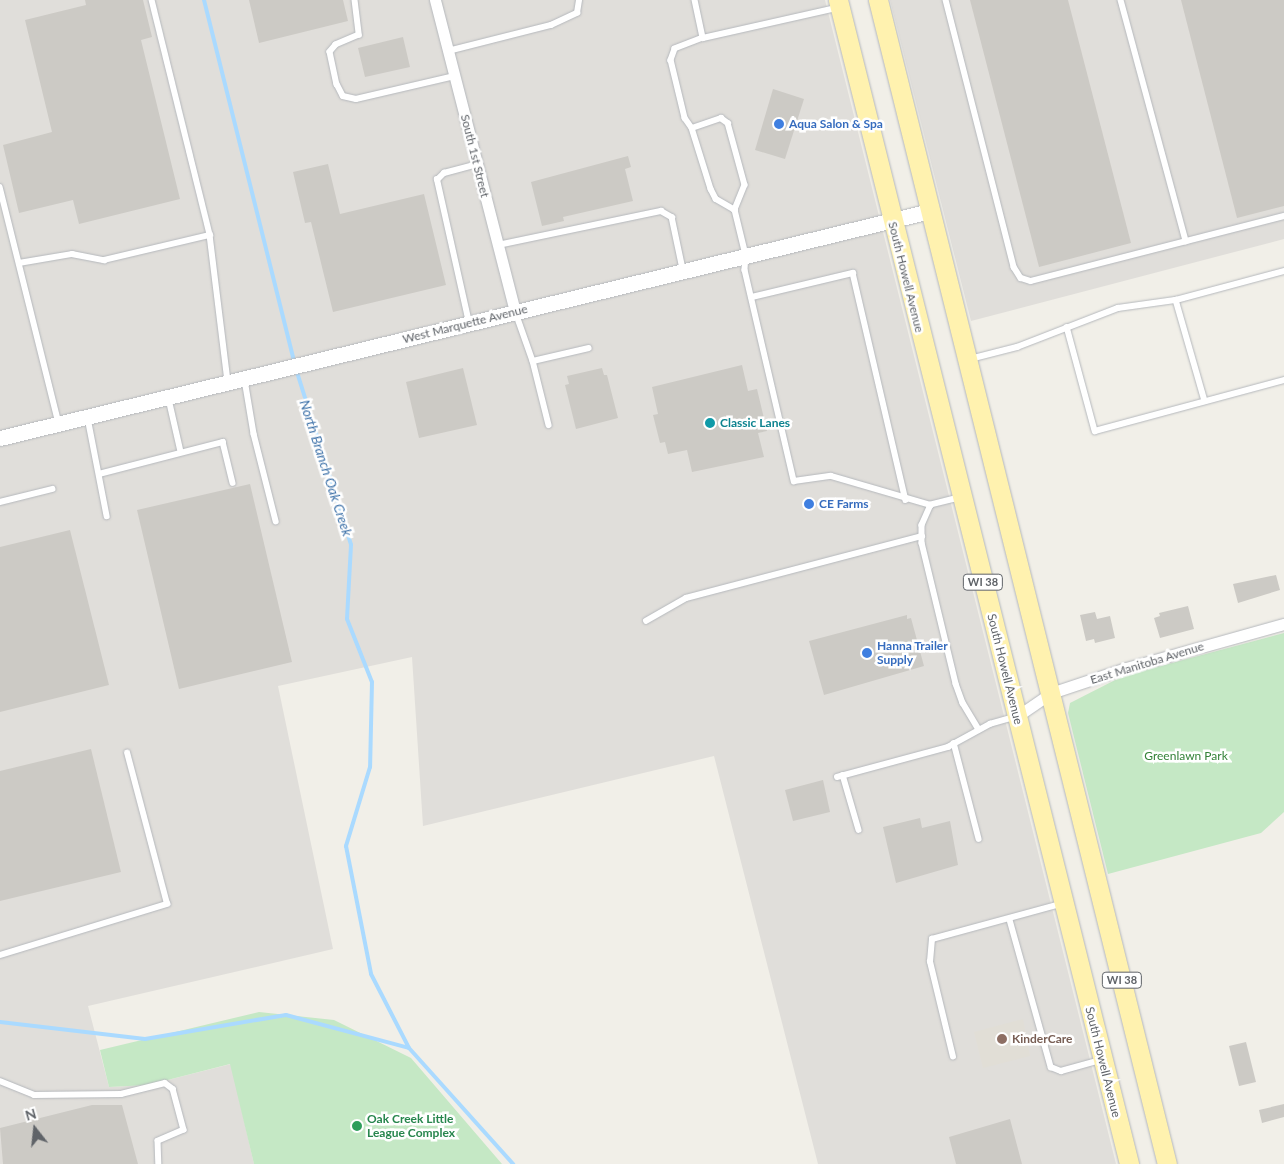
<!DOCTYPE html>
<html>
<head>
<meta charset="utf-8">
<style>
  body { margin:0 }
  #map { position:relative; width:1284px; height:1164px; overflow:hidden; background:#f1efe8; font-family:Lato,sans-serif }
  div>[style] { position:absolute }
  .industrial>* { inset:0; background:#e0deda }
  .education>* { inset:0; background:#e1ded6 }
  .green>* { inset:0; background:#c5e8c5 }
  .stream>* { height:4px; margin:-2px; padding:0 2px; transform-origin:2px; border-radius:2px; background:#aadaff }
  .building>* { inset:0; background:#cccac5 }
  .roads { filter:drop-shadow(0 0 1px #b5b8bc) drop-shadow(0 0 1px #b5b8bc) }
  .service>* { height:5.5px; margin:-2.75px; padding:0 2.75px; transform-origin:2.75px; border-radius:2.75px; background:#fff }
  .minor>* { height:11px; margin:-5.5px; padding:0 5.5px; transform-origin:5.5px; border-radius:5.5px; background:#fff }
  .tertiary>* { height:15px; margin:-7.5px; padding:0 7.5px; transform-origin:7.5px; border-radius:7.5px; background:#fff }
  .primary>* { height:19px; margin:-9.5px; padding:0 9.5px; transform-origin:9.5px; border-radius:9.5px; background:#fff2af }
  .dots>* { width:14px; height:14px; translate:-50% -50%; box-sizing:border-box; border:2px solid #fff; border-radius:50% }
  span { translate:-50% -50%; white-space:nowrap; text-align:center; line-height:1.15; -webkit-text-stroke:5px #fff; paint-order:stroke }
  .shield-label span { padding:1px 4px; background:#fff; border:1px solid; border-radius:4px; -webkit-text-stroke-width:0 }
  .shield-label { font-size:11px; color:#5f6368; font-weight:700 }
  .shop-label { font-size:12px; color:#366cbe; font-weight:700 }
  .left { translate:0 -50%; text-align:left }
  .street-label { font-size:12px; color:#5f6368 }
  .culture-label { font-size:12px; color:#0d838f; font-weight:700 }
  .park-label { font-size:12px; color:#348238 }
  .education-label { font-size:12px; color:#785e54; font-weight:700 }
  .leisure-label { font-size:12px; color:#27864d; font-weight:700 }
  .water-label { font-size:14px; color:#4174aa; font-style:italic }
  .north { position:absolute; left:10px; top:1104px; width:50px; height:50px; -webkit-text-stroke:4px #fff; paint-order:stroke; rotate:344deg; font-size:14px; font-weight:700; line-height:20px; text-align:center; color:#5f6368 }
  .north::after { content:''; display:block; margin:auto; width:18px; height:22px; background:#5f6368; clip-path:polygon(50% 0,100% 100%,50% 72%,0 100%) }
</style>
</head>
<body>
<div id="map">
  <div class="industrial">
    <div style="clip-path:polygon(0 0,825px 0,1116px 1164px,818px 1164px,714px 756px,423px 826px,412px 657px,278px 686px,333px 949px,88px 1006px,109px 1087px,148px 1085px,231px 1064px,254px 1164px,0 1164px)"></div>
    <div style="clip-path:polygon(890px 0,1284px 0,1284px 239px,971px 321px)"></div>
  </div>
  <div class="education">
    <div style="clip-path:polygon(1023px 1019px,1030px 1056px,983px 1068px,974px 1032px)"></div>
  </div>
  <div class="green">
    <div style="clip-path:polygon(1284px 633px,1284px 812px,1261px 833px,1108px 874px,1068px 713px,1070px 703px,1123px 676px)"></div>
    <div style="clip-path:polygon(259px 1012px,334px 1020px,411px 1058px,502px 1164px,254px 1164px,230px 1064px,148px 1085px,109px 1087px,100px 1050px)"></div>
  </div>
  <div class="stream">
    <div style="left:204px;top:0;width:373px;rotate:76deg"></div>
    <div style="left:296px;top:369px;width:184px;rotate:72.6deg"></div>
    <div style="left:351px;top:545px;width:74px;rotate:93.1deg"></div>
    <div style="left:347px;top:619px;width:68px;rotate:68.4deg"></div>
    <div style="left:372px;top:682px;width:85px;rotate:91.3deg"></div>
    <div style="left:370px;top:767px;width:83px;rotate:106.9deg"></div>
    <div style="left:346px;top:846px;width:130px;rotate:78.9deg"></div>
    <div style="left:371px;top:974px;width:83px;rotate:62.8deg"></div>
    <div style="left:409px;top:1048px;width:156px;rotate:48.1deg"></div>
    <div style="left:0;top:1022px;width:146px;rotate:6.7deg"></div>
    <div style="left:145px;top:1039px;width:143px;rotate:-9.7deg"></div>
    <div style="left:286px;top:1015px;width:127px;rotate:15deg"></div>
  </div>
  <div class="building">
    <div style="clip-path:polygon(85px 0,143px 0,152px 37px,141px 40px,180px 199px,79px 224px,73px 200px,19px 213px,3px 145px,52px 132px,25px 20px,86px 5px)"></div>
    <div style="clip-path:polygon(249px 0,343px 0,348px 21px,259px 43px)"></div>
    <div style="clip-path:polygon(970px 0,1068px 0,1131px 243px,1039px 267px)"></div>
    <div style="clip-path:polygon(1181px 0,1284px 0,1284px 206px,1237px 218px)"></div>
    <div style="clip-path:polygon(403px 37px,410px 67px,365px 77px,358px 48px)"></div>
    <div style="clip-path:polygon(773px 89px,804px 99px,785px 159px,755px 150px)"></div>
    <div style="clip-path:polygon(628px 156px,631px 167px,625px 169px,633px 201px,563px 217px,564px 221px,542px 226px,531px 182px)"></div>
    <div style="clip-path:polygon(328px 164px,340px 214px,424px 194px,446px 285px,333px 312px,311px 222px,305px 223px,293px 172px)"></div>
    <div style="clip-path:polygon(742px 365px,748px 391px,757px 389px,767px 431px,758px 433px,764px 457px,692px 472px,687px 450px,668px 454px,665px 442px,660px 443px,653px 415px,658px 414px,652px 387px)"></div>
    <div style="clip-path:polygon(463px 368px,477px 425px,419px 438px,406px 382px)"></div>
    <div style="clip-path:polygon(602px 368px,604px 375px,607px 375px,618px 418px,576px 429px,565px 385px,569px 384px,567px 376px)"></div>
    <div style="clip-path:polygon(250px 484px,292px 662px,179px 689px,137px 510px)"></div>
    <div style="clip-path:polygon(70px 530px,109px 685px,0 712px,0 547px)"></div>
    <div style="clip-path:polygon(1276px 575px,1280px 590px,1238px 603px,1233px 584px)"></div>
    <div style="clip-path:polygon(1188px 606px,1194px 629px,1160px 638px,1154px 618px,1160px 616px,1159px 613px)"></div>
    <div style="clip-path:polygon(1095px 612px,1097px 619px,1110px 616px,1115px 638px,1095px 643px,1094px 639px,1086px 641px,1080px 615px)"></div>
    <div style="clip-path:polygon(907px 615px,907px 619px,911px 618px,924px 666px,824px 695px,809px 641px)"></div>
    <div style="clip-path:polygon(91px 749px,121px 872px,0 901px,0 771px)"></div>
    <div style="clip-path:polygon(823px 780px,830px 812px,793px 821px,785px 790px)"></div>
    <div style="clip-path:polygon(920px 818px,922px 828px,950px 821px,958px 865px,896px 883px,883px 827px)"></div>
    <div style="clip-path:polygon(1246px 1042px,1256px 1082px,1239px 1086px,1229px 1046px)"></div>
    <div style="clip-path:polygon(1284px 1104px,1284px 1117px,1262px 1123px,1259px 1110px)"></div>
    <div style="clip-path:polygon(92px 1105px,122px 1105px,138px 1164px,3px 1164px,0 1128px)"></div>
    <div style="clip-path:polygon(1010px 1119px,1022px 1164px,956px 1164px,949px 1137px)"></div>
  </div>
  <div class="roads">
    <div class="service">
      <div style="left:152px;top:0;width:242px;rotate:76.1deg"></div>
      <div style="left:210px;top:235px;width:148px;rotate:83deg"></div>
      <div style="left:355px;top:0;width:35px;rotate:83deg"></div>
      <div style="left:359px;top:35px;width:25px;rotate:157deg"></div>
      <div style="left:336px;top:45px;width:9px;rotate:131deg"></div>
      <div style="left:330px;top:52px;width:33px;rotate:78deg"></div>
      <div style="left:337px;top:84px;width:13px;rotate:63deg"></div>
      <div style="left:343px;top:96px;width:13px;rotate:13deg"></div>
      <div style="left:356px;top:99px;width:102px;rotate:-13.1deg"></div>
      <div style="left:695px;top:0;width:39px;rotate:78deg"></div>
      <div style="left:703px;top:38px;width:136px;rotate:-12.7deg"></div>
      <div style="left:946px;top:0;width:276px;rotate:75.7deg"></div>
      <div style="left:1014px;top:267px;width:13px;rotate:58deg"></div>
      <div style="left:1021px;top:278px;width:10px;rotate:17deg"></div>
      <div style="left:1031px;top:281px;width:261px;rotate:-14.4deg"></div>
      <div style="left:1121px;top:0;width:250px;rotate:74.9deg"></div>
      <div style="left:703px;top:38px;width:30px;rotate:159deg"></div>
      <div style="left:675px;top:49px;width:12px;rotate:110deg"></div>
      <div style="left:671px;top:60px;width:60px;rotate:76.4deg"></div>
      <div style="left:685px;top:118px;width:12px;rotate:55deg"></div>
      <div style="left:692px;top:128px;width:64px;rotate:72.7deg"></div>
      <div style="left:711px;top:189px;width:11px;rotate:63deg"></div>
      <div style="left:716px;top:199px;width:22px;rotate:30deg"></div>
      <div style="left:735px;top:210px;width:46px;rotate:76.3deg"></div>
      <div style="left:746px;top:255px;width:15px;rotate:94deg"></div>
      <div style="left:745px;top:270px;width:217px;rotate:76.9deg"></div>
      <div style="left:794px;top:481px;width:37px;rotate:-8deg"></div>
      <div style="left:831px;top:476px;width:104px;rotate:16.2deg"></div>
      <div style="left:448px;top:51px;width:106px;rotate:-14.2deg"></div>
      <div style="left:551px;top:25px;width:29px;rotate:-25deg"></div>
      <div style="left:577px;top:13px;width:13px;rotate:-81deg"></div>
      <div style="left:692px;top:128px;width:31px;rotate:-19deg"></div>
      <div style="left:721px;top:118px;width:9px;rotate:36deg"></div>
      <div style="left:728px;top:123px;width:64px;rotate:74.7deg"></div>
      <div style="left:745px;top:185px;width:27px;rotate:112deg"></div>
      <div style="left:0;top:187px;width:243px;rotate:76deg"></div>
      <div style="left:498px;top:245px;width:167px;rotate:-11.8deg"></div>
      <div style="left:661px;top:211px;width:13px;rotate:29deg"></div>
      <div style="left:672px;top:217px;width:53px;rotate:78.1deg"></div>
      <div style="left:19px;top:263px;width:54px;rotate:-9.6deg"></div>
      <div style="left:72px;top:254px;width:33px;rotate:11deg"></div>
      <div style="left:104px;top:260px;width:109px;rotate:-13.3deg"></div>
      <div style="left:752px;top:297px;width:104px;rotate:-13.4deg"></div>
      <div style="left:853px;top:273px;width:233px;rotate:76.9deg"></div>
      <div style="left:1176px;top:300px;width:105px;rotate:74deg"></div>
      <div style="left:516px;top:313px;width:51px;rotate:70.5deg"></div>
      <div style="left:533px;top:361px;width:66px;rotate:76deg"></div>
      <div style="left:469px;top:323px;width:147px;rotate:-102.6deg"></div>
      <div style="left:437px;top:180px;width:10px;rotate:-45deg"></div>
      <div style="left:444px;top:173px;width:34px;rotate:-15deg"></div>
      <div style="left:1067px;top:327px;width:108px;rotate:74.9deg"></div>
      <div style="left:1095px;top:431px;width:196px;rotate:-15.1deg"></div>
      <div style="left:970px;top:359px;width:49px;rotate:-14.3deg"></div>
      <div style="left:1017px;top:347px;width:108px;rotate:-21.1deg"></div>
      <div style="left:1118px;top:308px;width:59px;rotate:-7.9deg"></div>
      <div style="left:1176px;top:300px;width:112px;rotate:-15deg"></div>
      <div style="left:533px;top:361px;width:57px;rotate:-13.1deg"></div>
      <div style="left:245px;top:380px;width:55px;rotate:80.5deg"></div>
      <div style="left:254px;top:434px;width:90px;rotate:75.8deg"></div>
      <div style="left:169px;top:399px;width:54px;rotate:77.2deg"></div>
      <div style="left:88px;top:418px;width:100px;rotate:79deg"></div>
      <div style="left:99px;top:474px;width:128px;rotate:-14.5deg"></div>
      <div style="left:223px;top:442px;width:42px;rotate:76.3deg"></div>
      <div style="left:959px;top:498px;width:29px;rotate:166deg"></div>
      <div style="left:931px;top:505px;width:22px;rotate:114deg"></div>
      <div style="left:922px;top:525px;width:18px;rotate:90deg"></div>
      <div style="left:922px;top:543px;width:145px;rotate:76.4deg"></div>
      <div style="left:956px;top:684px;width:20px;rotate:70deg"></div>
      <div style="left:963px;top:703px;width:31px;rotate:59deg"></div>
      <div style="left:0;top:502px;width:54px;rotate:-14deg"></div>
      <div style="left:646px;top:621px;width:46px;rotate:-29.9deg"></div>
      <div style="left:686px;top:598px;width:244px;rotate:-14.7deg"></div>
      <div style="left:954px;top:743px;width:99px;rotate:75.4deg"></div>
      <div style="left:843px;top:775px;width:57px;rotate:73.8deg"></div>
      <div style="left:837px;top:777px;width:115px;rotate:-15.1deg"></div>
      <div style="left:948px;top:747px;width:48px;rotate:-28.7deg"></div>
      <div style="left:990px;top:724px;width:25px;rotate:-16deg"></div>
      <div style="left:1010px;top:920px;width:153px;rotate:74.4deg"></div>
      <div style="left:1051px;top:1067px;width:11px;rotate:22deg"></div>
      <div style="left:1061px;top:1071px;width:41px;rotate:-15.4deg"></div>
      <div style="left:0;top:955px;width:175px;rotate:-17deg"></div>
      <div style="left:167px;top:904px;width:156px;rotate:-104.8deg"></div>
      <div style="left:953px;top:1057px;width:98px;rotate:-103.6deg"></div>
      <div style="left:930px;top:962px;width:23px;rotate:-85deg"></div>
      <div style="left:932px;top:939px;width:134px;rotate:-15.2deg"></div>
      <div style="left:0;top:1081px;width:37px;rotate:22deg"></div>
      <div style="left:34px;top:1095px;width:87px;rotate:-0.7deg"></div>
      <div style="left:121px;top:1094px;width:45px;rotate:-14deg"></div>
      <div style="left:165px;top:1083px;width:10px;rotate:37deg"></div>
      <div style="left:173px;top:1089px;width:42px;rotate:75deg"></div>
      <div style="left:184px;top:1130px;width:28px;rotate:157deg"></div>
      <div style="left:158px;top:1141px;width:23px;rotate:88deg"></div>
    </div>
    <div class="minor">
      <div style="left:435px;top:0;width:322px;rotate:75.6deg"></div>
      <div style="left:1016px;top:717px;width:42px;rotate:-34.4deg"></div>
      <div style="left:1051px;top:693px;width:79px;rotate:-18.4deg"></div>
      <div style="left:1126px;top:668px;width:164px;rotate:-15.6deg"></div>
    </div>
    <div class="tertiary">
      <div style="left:0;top:438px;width:957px;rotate:-13.72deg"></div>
    </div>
    <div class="primary">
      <div style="left:838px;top:0;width:1200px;rotate:75.96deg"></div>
      <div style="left:878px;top:0;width:1199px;rotate:76.06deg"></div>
    </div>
  </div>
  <div class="dots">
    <div style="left:779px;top:124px;background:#3f7fe0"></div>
    <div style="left:710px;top:423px;background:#0f9aa8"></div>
    <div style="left:809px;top:504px;background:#3f7fe0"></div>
    <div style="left:867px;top:653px;background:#3f7fe0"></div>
    <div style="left:1002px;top:1039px;background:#8d6e63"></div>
    <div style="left:357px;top:1126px;background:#2e9e5b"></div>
  </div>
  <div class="shield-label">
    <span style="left:983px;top:582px">WI 38</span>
    <span style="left:1122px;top:980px">WI 38</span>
  </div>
  <div class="shop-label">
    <span class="left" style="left:789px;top:124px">Aqua Salon &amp; Spa</span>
    <span class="left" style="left:819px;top:504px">CE Farms</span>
    <span class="left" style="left:877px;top:653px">Hanna Trailer<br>Supply</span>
  </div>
  <div class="street-label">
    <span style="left:475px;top:156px;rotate:76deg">South 1st Street</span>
    <span style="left:906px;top:277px;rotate:76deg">South Howell Avenue</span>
    <span style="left:465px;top:324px;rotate:-14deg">West Marquette Avenue</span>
    <span style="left:1147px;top:663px;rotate:-17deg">East Manitoba Avenue</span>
    <span style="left:1005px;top:669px;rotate:76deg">South Howell Avenue</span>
    <span style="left:1103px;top:1062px;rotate:76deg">South Howell Avenue</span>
  </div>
  <div class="culture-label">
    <span class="left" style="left:720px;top:423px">Classic Lanes</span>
  </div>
  <div class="park-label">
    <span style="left:1186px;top:756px">Greenlawn Park</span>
  </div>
  <div class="education-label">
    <span class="left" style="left:1012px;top:1039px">KinderCare</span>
  </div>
  <div class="leisure-label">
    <span class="left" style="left:367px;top:1126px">Oak Creek Little<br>League Complex</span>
  </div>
  <div class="water-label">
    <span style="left:326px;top:468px;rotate:72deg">North Branch Oak Creek</span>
  </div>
  <div class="north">N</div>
</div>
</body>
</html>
